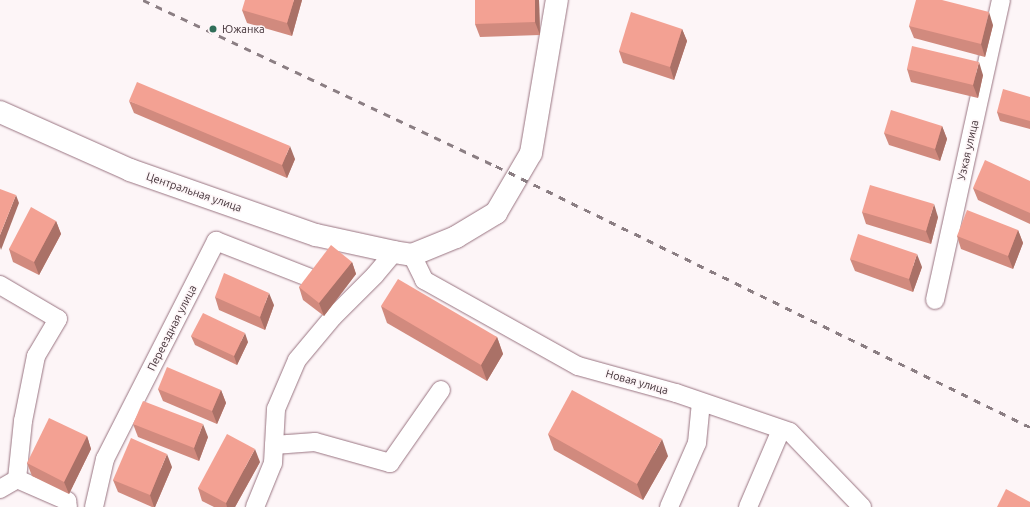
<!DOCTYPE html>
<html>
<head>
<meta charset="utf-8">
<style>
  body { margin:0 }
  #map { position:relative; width:1030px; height:507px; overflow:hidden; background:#fdf5f7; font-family:Ubuntu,sans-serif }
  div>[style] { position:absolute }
  .roads { filter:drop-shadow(0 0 1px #997481) drop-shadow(0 0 1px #997481) }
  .minor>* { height:18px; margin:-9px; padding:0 9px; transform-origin:9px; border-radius:9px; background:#fff }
  .major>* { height:22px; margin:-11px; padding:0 11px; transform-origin:11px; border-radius:11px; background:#fff }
  .rail>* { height:3px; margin-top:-1.5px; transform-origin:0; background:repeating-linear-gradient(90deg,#8b7e83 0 7px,transparent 0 14px) }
  .wall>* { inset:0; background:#d18a7e }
  .shaded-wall>* { inset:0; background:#aa7167 }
  .building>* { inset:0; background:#f3a193 }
  .dots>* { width:11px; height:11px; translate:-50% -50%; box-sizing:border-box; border:2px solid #fdf5f7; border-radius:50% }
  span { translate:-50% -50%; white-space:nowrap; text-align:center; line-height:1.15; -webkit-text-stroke:3px #fdf5f7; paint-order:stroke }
  .poi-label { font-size:11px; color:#403036 }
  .left { translate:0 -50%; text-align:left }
  .street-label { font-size:11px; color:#403036 }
</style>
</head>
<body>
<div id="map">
  <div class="roads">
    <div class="minor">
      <div style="left:412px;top:255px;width:28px;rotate:64deg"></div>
      <div style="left:424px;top:280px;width:176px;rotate:29.2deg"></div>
      <div style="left:578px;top:366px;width:102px;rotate:15.4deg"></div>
      <div style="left:676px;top:393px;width:120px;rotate:18.9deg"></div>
      <div style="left:790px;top:432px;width:104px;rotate:46.2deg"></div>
      <div style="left:0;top:285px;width:67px;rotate:30.4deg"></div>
      <div style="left:58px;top:319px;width:43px;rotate:120.7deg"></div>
      <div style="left:36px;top:356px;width:66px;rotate:101.3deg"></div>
      <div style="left:23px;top:421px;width:58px;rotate:95.9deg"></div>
      <div style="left:17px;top:479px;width:55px;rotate:23.7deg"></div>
      <div style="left:67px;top:501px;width:6px;rotate:81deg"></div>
      <div style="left:935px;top:300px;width:307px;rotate:-77.6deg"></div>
      <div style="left:274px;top:445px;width:41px;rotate:-4.2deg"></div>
      <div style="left:315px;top:442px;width:78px;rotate:15.6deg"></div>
      <div style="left:390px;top:463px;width:89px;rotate:-55.1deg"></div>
      <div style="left:0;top:489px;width:20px;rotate:-30deg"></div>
      <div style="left:94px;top:507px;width:49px;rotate:-77.1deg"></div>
      <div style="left:105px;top:459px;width:245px;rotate:-63deg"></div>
      <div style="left:216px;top:241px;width:99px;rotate:21.4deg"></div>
      <div style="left:255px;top:507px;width:48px;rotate:-67.8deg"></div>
      <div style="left:273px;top:463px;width:54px;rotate:-86.8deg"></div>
      <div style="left:276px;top:409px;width:53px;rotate:-66.8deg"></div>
      <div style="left:297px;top:360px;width:56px;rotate:-50.1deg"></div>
      <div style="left:333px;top:317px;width:59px;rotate:-45deg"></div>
      <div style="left:375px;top:275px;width:30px;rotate:-50deg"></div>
      <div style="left:669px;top:507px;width:70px;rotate:-66.4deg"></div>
      <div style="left:697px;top:443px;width:41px;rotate:-84.4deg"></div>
      <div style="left:748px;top:507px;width:84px;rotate:-66.8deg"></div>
    </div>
    <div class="major">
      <div style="left:0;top:112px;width:142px;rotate:24deg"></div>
      <div style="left:130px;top:170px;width:197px;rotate:19.3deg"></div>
      <div style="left:316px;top:235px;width:80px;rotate:12.3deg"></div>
      <div style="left:394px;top:252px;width:18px;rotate:9deg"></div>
      <div style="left:412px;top:255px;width:48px;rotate:-22.2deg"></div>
      <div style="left:456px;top:237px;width:47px;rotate:-31deg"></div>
      <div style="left:496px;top:213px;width:69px;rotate:-59.7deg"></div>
      <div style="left:531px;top:153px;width:155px;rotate:-80.4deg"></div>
    </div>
  </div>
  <div class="rail">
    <div style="left:143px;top:0;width:390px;rotate:25.2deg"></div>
    <div style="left:496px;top:166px;width:594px;rotate:26.05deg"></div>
  </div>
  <div class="wall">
    <div style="clip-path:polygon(302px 0,292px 36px,247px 23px,242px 10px)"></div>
    <div style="clip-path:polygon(475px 0,539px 0,540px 35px,480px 37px,475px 24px)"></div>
    <div style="clip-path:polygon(993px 25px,985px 57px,914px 38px,909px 26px)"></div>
    <div style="clip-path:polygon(682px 29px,687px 41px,674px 80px,623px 63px,619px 51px)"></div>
    <div style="clip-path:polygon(907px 69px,983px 75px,978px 98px,911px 82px)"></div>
    <div style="clip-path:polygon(1030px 97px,1030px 129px,1000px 121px,997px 112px)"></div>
    <div style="clip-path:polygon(129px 101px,295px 159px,287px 178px,134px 113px)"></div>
    <div style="clip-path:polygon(942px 126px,947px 139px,940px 161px,889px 145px,884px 133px)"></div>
    <div style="clip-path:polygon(1030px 181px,1030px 224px,978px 200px,973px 188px)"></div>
    <div style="clip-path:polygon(862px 212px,938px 217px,931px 244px,866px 224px)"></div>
    <div style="clip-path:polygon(56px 221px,61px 234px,39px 275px,13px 262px,9px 249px)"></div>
    <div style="clip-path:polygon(1018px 230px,1023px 243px,1013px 269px,961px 249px,957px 236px)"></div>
    <div style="clip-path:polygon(850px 259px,922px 267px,913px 292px,855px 271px)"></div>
    <div style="clip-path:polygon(352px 262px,356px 274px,324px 316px,303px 300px,299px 287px)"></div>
    <div style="clip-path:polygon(215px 297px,274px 305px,265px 330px,219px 310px)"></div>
    <div style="clip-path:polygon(381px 306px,497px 337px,503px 354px,487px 381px,387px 323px)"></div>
    <div style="clip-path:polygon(191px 336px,248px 342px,237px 365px,195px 345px)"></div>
    <div style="clip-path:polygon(158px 389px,221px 390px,226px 403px,217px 424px,163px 401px)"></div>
    <div style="clip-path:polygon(133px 424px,208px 437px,199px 461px,138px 437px)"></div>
    <div style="clip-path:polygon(548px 434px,668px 456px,643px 500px,554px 450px)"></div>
    <div style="clip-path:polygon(87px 436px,91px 449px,69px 494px,32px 476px,27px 463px)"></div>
    <div style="clip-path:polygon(260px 462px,235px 507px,214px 507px,202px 501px,198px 488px)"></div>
    <div style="clip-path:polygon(172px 467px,155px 507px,152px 507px,118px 492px,113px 480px)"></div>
  </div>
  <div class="shaded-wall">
    <div style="clip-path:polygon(294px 0,302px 0,292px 36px,287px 23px)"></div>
    <div style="clip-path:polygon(535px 0,539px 0,540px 35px,535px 22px)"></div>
    <div style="clip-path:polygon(989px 12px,993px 25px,985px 57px,981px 44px)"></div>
    <div style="clip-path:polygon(682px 29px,687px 41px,674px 80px,670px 67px)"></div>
    <div style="clip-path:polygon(979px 62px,983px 75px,978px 98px,973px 85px)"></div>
    <div style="clip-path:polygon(942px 126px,947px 139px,940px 161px,935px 149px)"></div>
    <div style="clip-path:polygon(290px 146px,295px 159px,287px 178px,282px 165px)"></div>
    <div style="clip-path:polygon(16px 195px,19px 203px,1px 250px,0 247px,0 235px)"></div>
    <div style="clip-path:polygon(934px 204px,938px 217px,931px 244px,926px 231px)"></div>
    <div style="clip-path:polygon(56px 221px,61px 234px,39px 275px,34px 262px)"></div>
    <div style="clip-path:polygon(1018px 230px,1023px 243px,1013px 269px,1008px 256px)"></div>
    <div style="clip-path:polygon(917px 254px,922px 267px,913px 292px,909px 279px)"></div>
    <div style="clip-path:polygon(352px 262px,356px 274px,324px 316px,319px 303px)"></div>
    <div style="clip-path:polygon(269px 293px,274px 305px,265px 330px,260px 317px)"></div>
    <div style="clip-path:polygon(245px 333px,248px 342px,237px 365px,234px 356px)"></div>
    <div style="clip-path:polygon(497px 337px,503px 354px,487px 381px,481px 365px)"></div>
    <div style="clip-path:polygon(221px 390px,226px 403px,217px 424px,212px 411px)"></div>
    <div style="clip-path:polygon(203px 424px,208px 437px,199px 461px,194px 448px)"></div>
    <div style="clip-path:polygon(87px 436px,91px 449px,69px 494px,64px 482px)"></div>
    <div style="clip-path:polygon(662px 439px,668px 456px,643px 500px,637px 484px)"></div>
    <div style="clip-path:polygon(255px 449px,260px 462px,235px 507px,227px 507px,226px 503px)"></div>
    <div style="clip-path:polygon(167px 454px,172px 467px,155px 507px,154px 507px,150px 495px)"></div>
  </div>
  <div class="building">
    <div style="clip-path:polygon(245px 0,294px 0,287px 23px,242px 10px)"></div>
    <div style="clip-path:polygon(475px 0,535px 0,535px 22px,475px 24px)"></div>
    <div style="clip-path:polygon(916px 0,942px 0,989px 12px,981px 44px,909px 26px)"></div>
    <div style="clip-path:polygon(631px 12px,682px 29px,670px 67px,619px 51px)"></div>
    <div style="clip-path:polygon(912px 46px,979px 62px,973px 85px,907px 69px)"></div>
    <div style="clip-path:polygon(137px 82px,290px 146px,282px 165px,129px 101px)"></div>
    <div style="clip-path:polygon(1003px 89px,1030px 97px,1030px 121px,997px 112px)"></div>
    <div style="clip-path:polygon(891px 110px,942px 126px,935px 149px,884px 133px)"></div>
    <div style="clip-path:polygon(985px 160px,1030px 181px,1030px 213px,973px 188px)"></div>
    <div style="clip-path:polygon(870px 185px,934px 204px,926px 231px,862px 212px)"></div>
    <div style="clip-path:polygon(0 189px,16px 195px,0 235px)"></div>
    <div style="clip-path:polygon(31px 207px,56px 221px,34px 262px,9px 249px)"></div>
    <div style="clip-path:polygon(967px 210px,1018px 230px,1008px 256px,957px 236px)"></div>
    <div style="clip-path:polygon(858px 234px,917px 254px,909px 279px,850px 259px)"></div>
    <div style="clip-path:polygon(331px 245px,352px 262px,319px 303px,299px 287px)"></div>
    <div style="clip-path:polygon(224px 273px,269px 293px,260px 317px,215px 297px)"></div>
    <div style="clip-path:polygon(398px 279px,497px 337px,481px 365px,381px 306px)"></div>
    <div style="clip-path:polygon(203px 313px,245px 333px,234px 356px,191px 336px)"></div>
    <div style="clip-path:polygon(167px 367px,221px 390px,212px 411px,158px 389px)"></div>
    <div style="clip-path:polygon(572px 390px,662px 439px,637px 484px,548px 434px)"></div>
    <div style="clip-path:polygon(143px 401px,203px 424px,194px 448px,133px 424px)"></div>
    <div style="clip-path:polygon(49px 418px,87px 436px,64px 482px,27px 463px)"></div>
    <div style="clip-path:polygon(227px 434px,255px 449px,226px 503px,198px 488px)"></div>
    <div style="clip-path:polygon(131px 438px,167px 454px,150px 495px,113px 480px)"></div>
    <div style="clip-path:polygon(1006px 489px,1030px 502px,1030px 507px,997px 507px)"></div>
  </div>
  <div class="dots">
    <div style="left:213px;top:29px;background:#316e59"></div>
  </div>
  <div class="poi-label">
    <span class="left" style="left:222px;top:29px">Южанка</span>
  </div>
  <div class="street-label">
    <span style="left:968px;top:150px;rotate:-77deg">Узкая улица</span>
    <span style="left:194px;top:192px;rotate:19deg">Центральная улица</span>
    <span style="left:172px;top:328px;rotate:-63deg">Переездная улица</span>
    <span style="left:637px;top:382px;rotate:16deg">Новая улица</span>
  </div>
</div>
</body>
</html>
